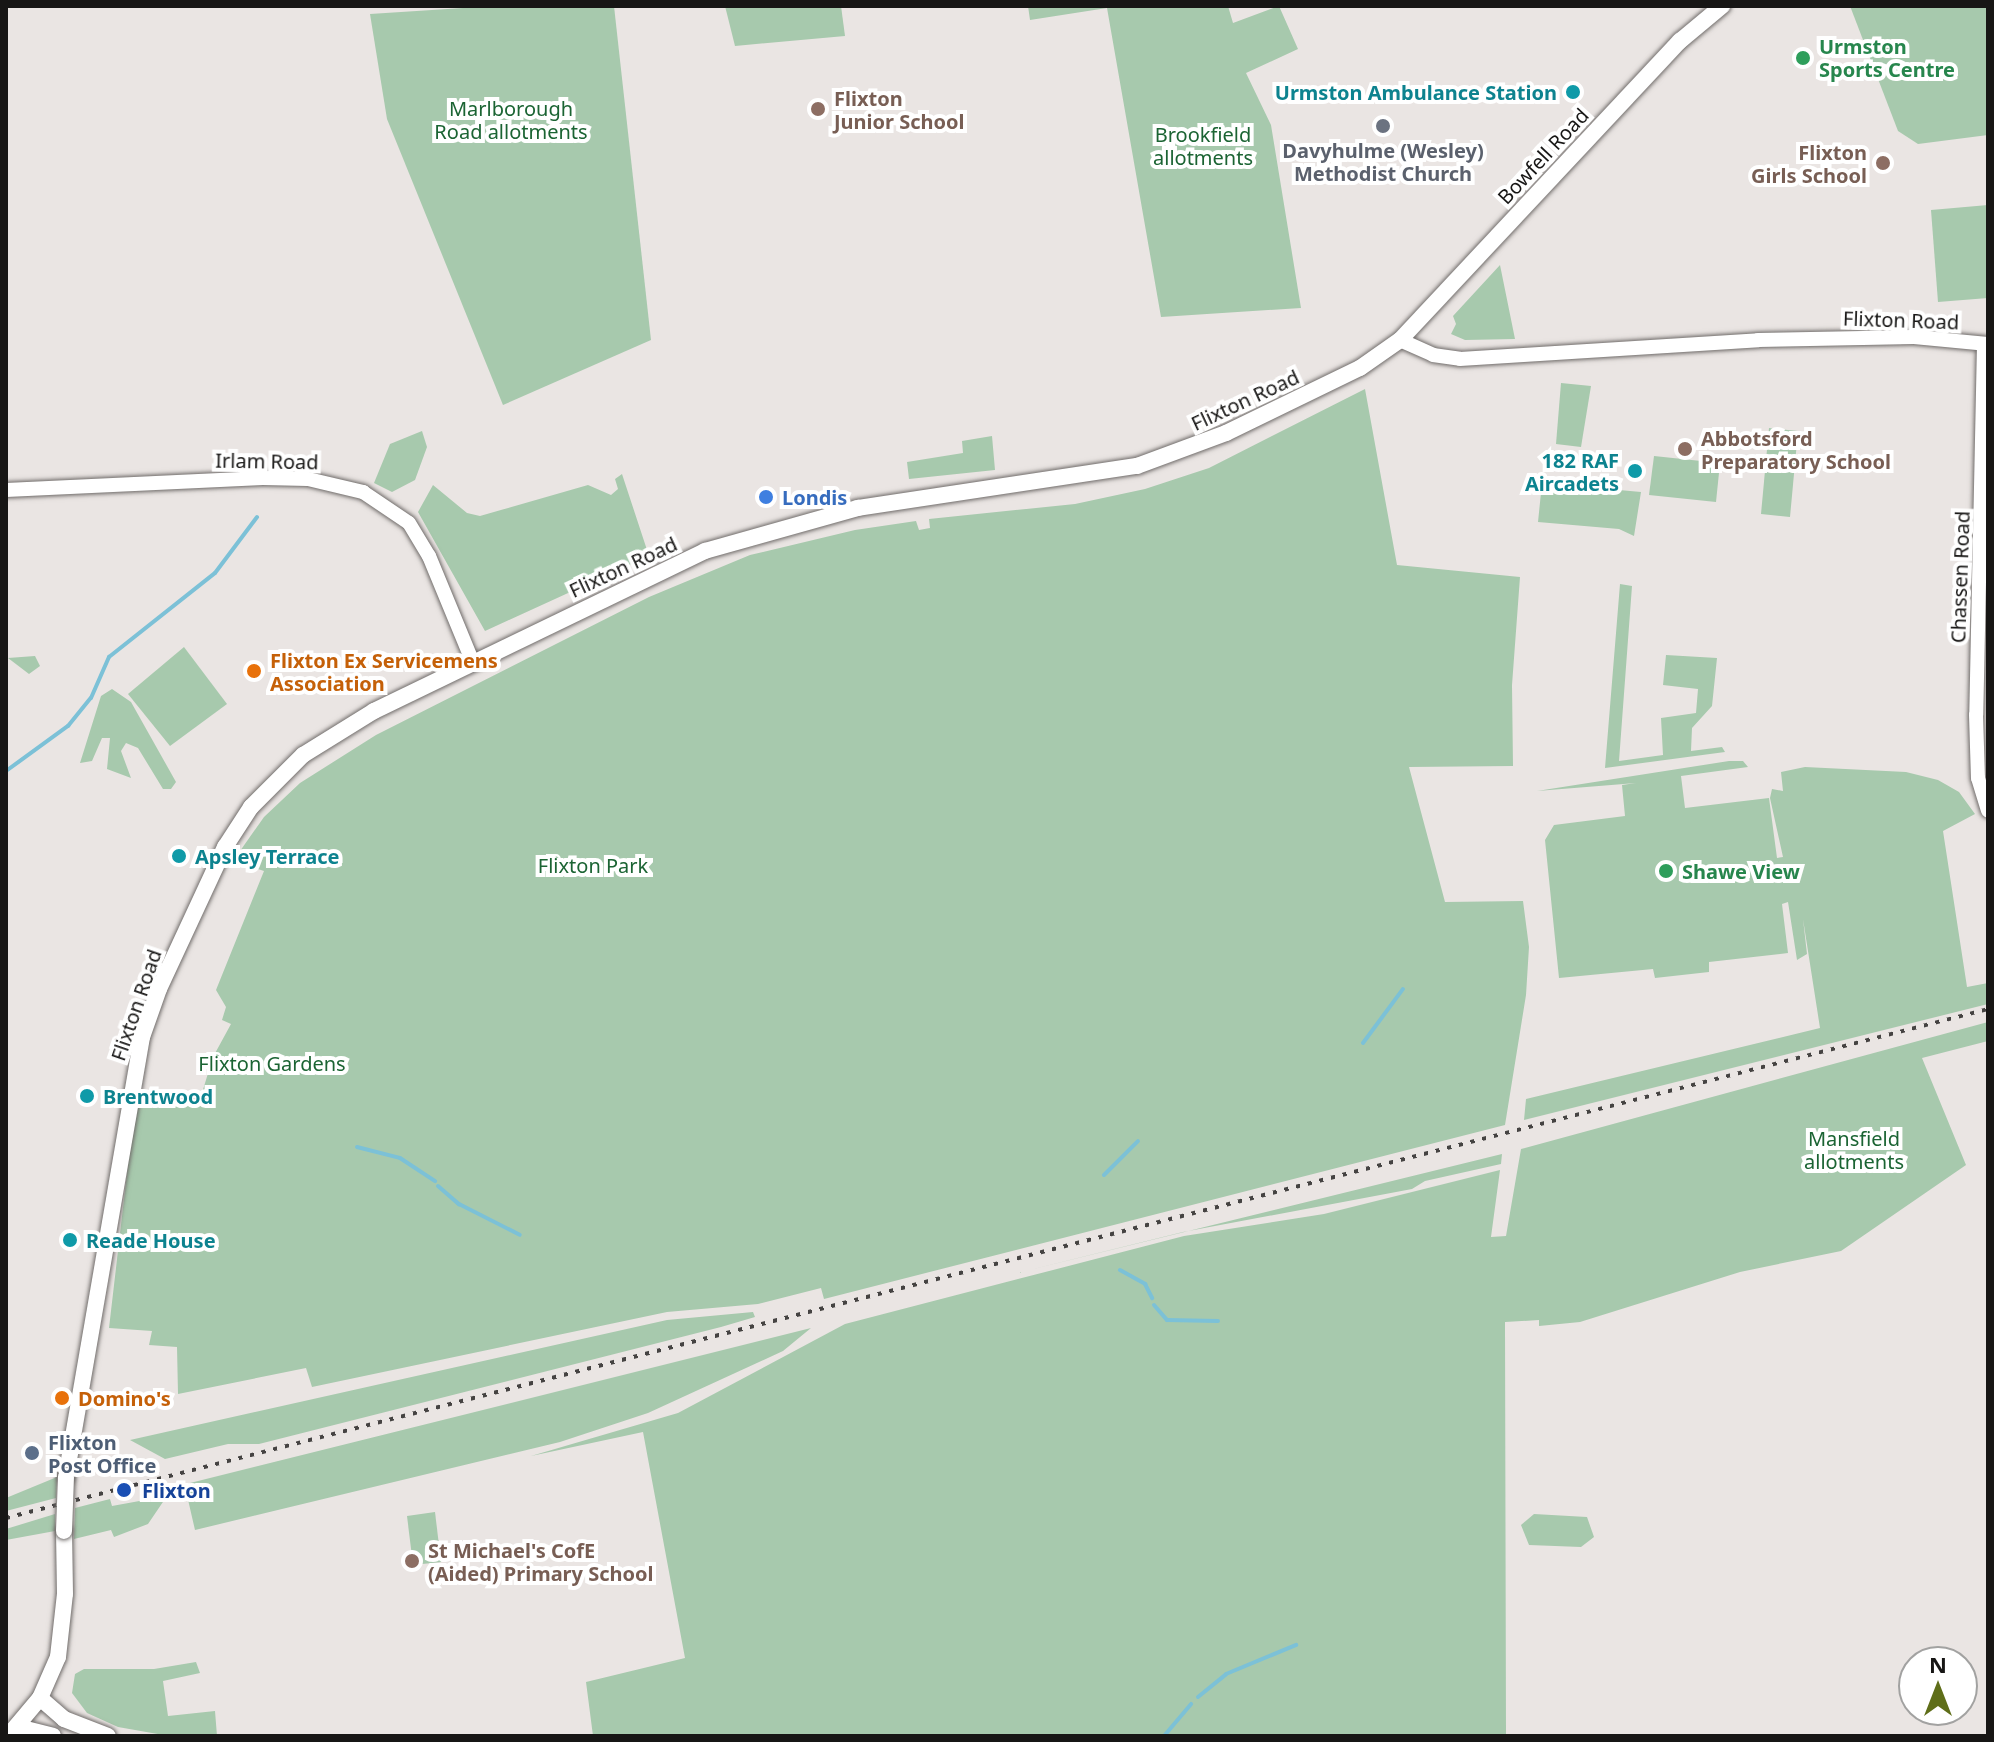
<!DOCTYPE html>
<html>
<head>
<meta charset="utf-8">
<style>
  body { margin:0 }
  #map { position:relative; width:1994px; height:1742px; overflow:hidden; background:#eae5e3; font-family:"Noto Sans",sans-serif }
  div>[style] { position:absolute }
  .green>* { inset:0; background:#a7c9ad }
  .stream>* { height:4px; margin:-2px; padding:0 2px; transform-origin:2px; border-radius:2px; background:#7cc1d7 }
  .roads { filter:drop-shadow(0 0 2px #706c6a) drop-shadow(0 0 2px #706c6a) }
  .minor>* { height:14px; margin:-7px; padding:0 7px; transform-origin:7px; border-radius:7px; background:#fff }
  .major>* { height:16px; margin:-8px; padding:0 8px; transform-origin:8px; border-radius:8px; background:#fff }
  .rail>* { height:4px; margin-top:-2px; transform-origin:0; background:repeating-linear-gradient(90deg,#454342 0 4px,transparent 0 12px) }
  .bridges { filter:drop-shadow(0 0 2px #706c6a) drop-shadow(0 0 2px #706c6a) }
  .major-bridge>* { height:16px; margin:-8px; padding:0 8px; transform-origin:8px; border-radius:8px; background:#fff }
  .dots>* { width:22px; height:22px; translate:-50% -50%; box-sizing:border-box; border:4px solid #fff; border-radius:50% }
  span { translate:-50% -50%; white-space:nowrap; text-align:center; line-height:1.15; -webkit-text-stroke:8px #fff; paint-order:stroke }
  .leisure-label { font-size:20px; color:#27864d; font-weight:700 }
  .left { translate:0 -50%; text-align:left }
  .culture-label { font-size:20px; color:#0d838f; font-weight:700 }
  .right { translate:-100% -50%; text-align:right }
  .education-label { font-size:20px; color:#785e54; font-weight:700 }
  .park-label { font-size:20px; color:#1b6433 }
  .worship-label { font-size:20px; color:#5b616d; font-weight:700 }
  .street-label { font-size:20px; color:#171615 }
  .shop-label { font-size:20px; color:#366cbe; font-weight:700 }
  .food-label { font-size:20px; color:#c56008; font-weight:700 }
  .service-label { font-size:20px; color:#4e5e75; font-weight:700 }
  .transit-label { font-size:20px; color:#164399; font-weight:700 }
  .frame { position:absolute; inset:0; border:8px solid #171615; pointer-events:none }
  .north { position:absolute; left:1898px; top:1646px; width:80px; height:80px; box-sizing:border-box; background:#fff; border:2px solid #a2a2a1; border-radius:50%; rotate:0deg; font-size:22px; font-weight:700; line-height:32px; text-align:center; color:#171615 }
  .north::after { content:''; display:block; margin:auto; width:28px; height:36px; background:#5f6e19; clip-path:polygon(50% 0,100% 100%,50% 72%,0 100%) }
</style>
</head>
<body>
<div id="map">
  <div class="green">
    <div style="clip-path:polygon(494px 6px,614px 6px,651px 340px,503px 405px,387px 119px,370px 14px)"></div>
    <div style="clip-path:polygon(725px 6px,841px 6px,845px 36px,735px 46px)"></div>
    <div style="clip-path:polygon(1028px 6px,1228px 6px,1233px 23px,1279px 6px,1298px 49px,1246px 73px,1271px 125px,1301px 308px,1161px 317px,1107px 8px,1030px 20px)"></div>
    <div style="clip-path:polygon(1850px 6px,1988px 6px,1988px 135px,1918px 144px,1898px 131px)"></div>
    <div style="clip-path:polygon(1988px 205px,1988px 298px,1938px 302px,1931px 210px)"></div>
    <div style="clip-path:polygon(1500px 265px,1515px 339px,1465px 340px,1451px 334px,1456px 324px,1453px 316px)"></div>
    <div style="clip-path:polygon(1561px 383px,1591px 386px,1581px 447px,1556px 444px)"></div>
    <div style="clip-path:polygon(1365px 389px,1397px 565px,1520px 577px,1512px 685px,1513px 766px,1409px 767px,1445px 902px,1523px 901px,1529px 947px,1526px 995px,1505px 1125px,824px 1299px,821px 1288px,758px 1304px,667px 1312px,312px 1387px,306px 1368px,178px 1394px,177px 1347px,149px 1345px,152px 1331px,109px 1328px,136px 1096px,198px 1106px,213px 1057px,231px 1024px,222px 1020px,226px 1007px,216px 990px,264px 871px,233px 861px,264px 817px,300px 783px,376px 735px,649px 597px,750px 555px,855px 530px,916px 521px,919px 530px,930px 528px,929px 519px,1075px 504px,1145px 489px,1209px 468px)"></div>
    <div style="clip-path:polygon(1769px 428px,1798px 431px,1790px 517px,1761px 514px)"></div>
    <div style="clip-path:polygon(422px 431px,427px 447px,415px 480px,392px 492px,374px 483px,390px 444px)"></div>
    <div style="clip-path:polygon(992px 436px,995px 470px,909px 479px,907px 462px,963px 453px,962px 441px)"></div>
    <div style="clip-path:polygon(1654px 456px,1720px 463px,1716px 502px,1649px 495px)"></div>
    <div style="clip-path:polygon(622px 474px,649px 556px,485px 631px,418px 512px,433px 485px,467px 513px,480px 516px,588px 485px,611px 495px,618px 489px,615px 479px)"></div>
    <div style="clip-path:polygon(1542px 483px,1641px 492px,1634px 536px,1619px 529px,1538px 522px)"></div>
    <div style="clip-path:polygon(1620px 584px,1632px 586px,1619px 761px,1663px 755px,1661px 718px,1696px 713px,1698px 689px,1663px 685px,1666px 655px,1717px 658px,1712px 706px,1692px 728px,1691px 751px,1722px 747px,1725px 752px,1605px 768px)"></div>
    <div style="clip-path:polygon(184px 647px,227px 704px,170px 746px,128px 694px)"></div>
    <div style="clip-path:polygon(35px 656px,40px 666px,29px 674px,8px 658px)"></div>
    <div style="clip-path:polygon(112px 689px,131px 702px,176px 782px,171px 789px,163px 789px,138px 748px,126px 743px,121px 751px,131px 778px,107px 769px,110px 738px,102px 738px,92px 761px,80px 763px,101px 696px)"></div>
    <div style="clip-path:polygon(1729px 761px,1743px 761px,1748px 767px,1681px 776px,1685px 808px,1769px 798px,1777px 858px,1783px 857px,1770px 798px,1772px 789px,1783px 791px,1781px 772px,1805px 767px,1906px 772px,1938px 780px,1959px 792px,1975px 814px,1943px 831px,1967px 987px,1988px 983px,1988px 1004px,1524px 1120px,1526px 1099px,1820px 1028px,1803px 919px,1807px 954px,1797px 960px,1788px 902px,1782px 904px,1788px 953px,1709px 962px,1709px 972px,1655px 978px,1653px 969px,1559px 978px,1545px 840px,1554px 825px,1625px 816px,1622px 785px,1636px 783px,1537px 791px)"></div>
    <div style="clip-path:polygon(1988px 1022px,1988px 1041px,1922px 1058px,1966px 1165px,1841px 1251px,1740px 1272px,1580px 1322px,1539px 1326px,1539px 1320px,1505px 1322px,1506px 1736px,593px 1736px,586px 1682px,685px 1658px,643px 1432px,531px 1456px,678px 1413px,845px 1324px,1184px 1236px,1324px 1214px,1500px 1170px,1491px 1237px,1506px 1236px,1521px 1149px)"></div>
    <div style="clip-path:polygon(1502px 1154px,1501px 1164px,1425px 1181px,1412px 1189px,1183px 1232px,1017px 1273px)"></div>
    <div style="clip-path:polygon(753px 1312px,755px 1317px,721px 1327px,259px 1444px,228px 1444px,165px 1459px,130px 1440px,667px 1320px)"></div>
    <div style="clip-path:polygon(811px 1328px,783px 1351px,648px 1413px,560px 1442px,195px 1530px,186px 1491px,192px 1489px,190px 1483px)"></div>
    <div style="clip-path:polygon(57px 1477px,56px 1498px,6px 1511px,6px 1498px)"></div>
    <div style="clip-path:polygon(167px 1496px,148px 1524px,114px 1537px,111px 1530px,74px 1539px,75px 1508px,110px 1499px,112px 1506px)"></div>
    <div style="clip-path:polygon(435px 1512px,441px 1562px,413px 1565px,407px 1516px)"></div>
    <div style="clip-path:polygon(55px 1514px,55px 1531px,6px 1540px,6px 1529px)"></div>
    <div style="clip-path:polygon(1534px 1514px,1587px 1517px,1594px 1537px,1581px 1547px,1529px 1545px,1521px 1525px)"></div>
    <div style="clip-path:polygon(196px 1662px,200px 1673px,163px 1681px,168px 1716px,215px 1711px,217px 1736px,169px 1736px,118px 1727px,87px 1713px,72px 1693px,75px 1674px,84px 1669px,154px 1669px)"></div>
  </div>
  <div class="stream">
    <div style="left:6px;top:771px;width:77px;rotate:-36deg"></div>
    <div style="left:68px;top:726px;width:36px;rotate:-51deg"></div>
    <div style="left:91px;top:698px;width:45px;rotate:-66.3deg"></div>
    <div style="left:109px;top:657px;width:135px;rotate:-38.4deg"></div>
    <div style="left:215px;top:573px;width:70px;rotate:-53.1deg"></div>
    <div style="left:1363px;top:1043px;width:67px;rotate:-53.5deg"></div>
    <div style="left:357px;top:1147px;width:44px;rotate:14.3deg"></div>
    <div style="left:400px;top:1158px;width:42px;rotate:33.3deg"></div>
    <div style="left:1104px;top:1175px;width:48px;rotate:-45deg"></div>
    <div style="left:438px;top:1186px;width:28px;rotate:41deg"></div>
    <div style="left:459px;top:1204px;width:68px;rotate:26.9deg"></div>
    <div style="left:1120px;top:1270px;width:29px;rotate:29deg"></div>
    <div style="left:1145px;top:1284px;width:16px;rotate:63deg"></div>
    <div style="left:1154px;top:1305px;width:20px;rotate:49deg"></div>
    <div style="left:1167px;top:1320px;width:51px;rotate:1.1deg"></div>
    <div style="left:1198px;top:1697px;width:36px;rotate:-39deg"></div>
    <div style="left:1226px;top:1674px;width:76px;rotate:-22.5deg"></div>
    <div style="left:1164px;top:1736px;width:42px;rotate:-49.8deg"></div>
  </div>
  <div class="roads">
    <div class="minor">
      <div style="left:1400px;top:340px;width:36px;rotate:24deg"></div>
      <div style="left:1433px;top:355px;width:27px;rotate:8deg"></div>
      <div style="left:1460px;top:359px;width:299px;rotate:-3.6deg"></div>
      <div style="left:1758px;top:340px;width:156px;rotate:-1.1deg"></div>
      <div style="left:1914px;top:337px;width:74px;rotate:5.4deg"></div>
      <div style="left:1984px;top:344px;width:371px;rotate:91.2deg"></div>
      <div style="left:1976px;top:715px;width:63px;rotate:88.2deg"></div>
      <div style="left:1978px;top:778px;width:34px;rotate:73deg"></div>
      <div style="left:6px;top:490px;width:257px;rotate:-2.7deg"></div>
      <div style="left:263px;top:478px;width:45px;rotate:1.3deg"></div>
      <div style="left:308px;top:479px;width:57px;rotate:13.3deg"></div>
      <div style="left:363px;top:492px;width:55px;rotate:34deg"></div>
      <div style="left:409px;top:523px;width:39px;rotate:59deg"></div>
      <div style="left:429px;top:556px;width:116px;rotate:67.6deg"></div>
    </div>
    <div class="major">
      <div style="left:66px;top:1477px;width:447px;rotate:-80.2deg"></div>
      <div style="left:142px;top:1037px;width:51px;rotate:-70.5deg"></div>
      <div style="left:159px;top:989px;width:157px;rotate:-65.1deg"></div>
      <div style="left:225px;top:847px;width:48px;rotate:-57deg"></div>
      <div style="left:251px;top:807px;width:74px;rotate:-45deg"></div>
      <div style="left:303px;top:755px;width:84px;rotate:-31.8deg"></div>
      <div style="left:374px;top:711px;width:368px;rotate:-25.8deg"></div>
      <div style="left:705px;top:551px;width:159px;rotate:-15.7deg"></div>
      <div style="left:858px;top:508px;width:282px;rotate:-8.6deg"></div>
      <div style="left:1137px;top:466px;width:95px;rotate:-20.3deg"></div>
      <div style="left:1226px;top:433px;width:149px;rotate:-25.9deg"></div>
      <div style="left:1360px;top:368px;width:49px;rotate:-35deg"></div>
      <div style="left:1400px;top:340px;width:410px;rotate:-46.9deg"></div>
      <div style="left:1680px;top:41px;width:55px;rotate:-39.8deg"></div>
      <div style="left:40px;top:1698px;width:32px;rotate:41deg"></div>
      <div style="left:64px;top:1719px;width:47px;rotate:21.1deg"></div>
      <div style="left:18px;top:1727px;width:36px;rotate:14deg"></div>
      <div style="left:8px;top:1736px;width:50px;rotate:-49.9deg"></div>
      <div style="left:40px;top:1698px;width:45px;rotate:-66.3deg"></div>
      <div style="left:58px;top:1657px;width:63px;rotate:-83.7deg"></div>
      <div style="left:65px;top:1594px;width:63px;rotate:-90.9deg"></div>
    </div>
  </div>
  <div class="rail">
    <div style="left:6px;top:1518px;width:2046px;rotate:-14.4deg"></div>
  </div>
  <div class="bridges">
    <div class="major-bridge">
      <div style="left:64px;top:1531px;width:54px;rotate:-87.9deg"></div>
    </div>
  </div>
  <div class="dots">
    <div style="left:1803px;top:58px;background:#2e9e5b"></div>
    <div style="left:1573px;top:92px;background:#0f9aa8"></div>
    <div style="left:818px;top:109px;background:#8d6e63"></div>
    <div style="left:1383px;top:126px;background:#6b7280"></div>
    <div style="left:1883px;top:163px;background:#8d6e63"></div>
    <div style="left:1685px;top:449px;background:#8d6e63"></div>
    <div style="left:1635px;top:471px;background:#0f9aa8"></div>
    <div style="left:766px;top:497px;background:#3f7fe0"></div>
    <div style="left:254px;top:671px;background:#e8710a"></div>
    <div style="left:179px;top:856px;background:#0f9aa8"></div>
    <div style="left:1666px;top:871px;background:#2e9e5b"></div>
    <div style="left:87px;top:1096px;background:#0f9aa8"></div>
    <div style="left:70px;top:1240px;background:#0f9aa8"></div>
    <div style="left:62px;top:1398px;background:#e8710a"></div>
    <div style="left:32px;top:1453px;background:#5c6f8a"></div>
    <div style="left:124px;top:1490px;background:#1a4fb4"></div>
    <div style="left:412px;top:1561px;background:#8d6e63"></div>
  </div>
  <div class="leisure-label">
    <span class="left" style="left:1819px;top:58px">Urmston<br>Sports Centre</span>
    <span class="left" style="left:1682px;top:871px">Shawe View</span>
  </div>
  <div class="culture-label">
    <span class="right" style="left:1557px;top:92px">Urmston Ambulance Station</span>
    <span class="right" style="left:1619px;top:472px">182 RAF<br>Aircadets</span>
    <span class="left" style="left:195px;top:856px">Apsley Terrace</span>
    <span class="left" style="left:103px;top:1096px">Brentwood</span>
    <span class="left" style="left:86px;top:1240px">Reade House</span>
  </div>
  <div class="education-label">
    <span class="left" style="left:834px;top:110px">Flixton<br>Junior School</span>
    <span class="right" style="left:1867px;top:164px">Flixton<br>Girls School</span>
    <span class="left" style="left:1701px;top:450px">Abbotsford<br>Preparatory School</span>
    <span class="left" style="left:428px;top:1562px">St Michael's CofE<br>(Aided) Primary School</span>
  </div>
  <div class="park-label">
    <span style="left:511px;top:120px">Marlborough<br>Road allotments</span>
    <span style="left:1203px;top:146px">Brookfield<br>allotments</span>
    <span style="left:593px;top:865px">Flixton Park</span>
    <span style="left:272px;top:1063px">Flixton Gardens</span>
    <span style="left:1854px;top:1150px">Mansfield<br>allotments</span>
  </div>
  <div class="worship-label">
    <span style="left:1383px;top:162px">Davyhulme (Wesley)<br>Methodist Church</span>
  </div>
  <div class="street-label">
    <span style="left:1543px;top:156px;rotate:-47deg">Bowfell Road</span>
    <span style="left:1901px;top:320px;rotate:2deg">Flixton Road</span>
    <span style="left:1245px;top:400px;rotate:-25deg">Flixton Road</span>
    <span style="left:267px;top:461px;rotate:1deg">Irlam Road</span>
    <span style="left:623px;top:567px;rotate:-25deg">Flixton Road</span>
    <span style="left:1960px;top:577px;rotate:-88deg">Chassen Road</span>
    <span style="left:136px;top:1005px;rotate:-71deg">Flixton Road</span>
  </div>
  <div class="shop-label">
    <span class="left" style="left:782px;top:497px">Londis</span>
  </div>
  <div class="food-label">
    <span class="left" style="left:270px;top:672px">Flixton Ex Servicemens<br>Association</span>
    <span class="left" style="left:78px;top:1398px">Domino's</span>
  </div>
  <div class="service-label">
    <span class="left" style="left:48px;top:1454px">Flixton<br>Post Office</span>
  </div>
  <div class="transit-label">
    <span class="left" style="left:142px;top:1490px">Flixton</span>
  </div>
  <div class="frame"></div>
  <div class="north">N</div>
</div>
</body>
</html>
